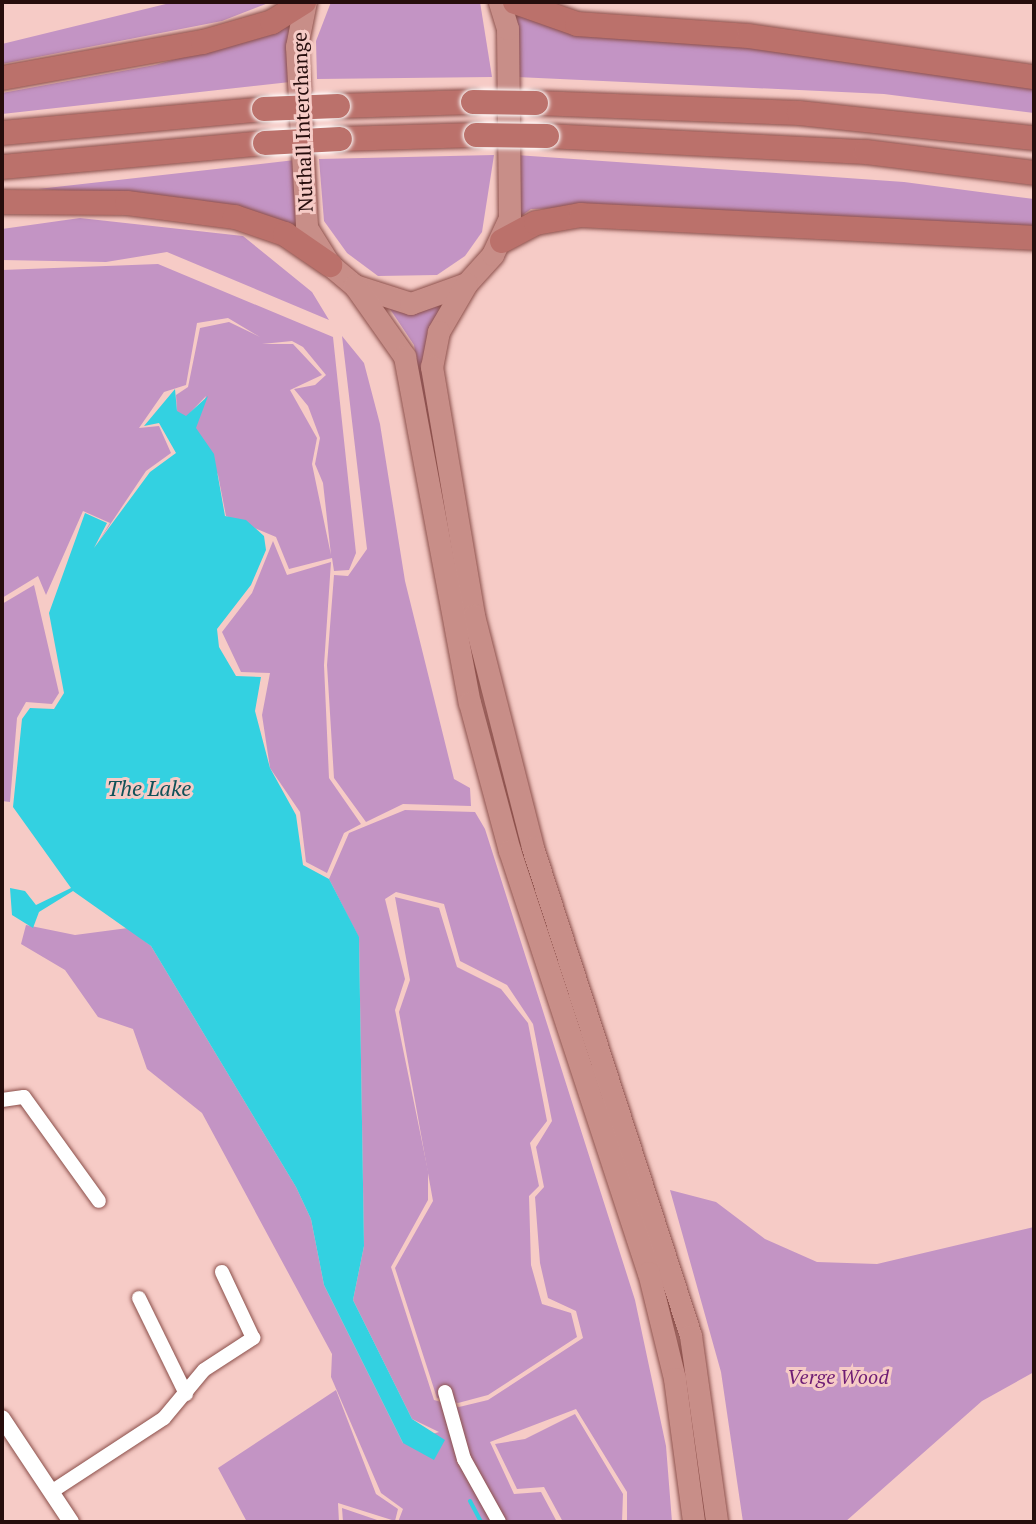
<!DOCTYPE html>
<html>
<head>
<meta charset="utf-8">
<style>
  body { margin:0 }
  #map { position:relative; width:1036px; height:1524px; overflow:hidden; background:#f6cbc6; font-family:"PT Serif",serif }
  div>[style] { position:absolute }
  .green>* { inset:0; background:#c394c4 }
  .water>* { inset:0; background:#33d1e1 }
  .stream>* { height:4px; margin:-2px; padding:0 2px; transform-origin:2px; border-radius:2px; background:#33d1e1 }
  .roads { filter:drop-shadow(0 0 2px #8b4f4a) drop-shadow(0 0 2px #8b4f4a) }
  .minor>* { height:14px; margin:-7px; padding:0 7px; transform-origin:7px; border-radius:7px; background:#fff }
  .tertiary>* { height:16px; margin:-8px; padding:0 8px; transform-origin:8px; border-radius:8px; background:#fff }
  .trunk>* { height:22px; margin:-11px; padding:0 11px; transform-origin:11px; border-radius:11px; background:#c88e88 }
  .motorway>* { height:24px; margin:-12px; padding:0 12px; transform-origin:12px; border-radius:12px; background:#bb716b }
  .bridges { filter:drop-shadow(0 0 2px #fff) drop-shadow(0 0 2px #fff) }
  .motorway-bridge>* { height:24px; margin:-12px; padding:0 12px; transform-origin:12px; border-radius:12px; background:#bb716b }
  span { translate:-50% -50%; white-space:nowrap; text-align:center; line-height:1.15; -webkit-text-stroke:6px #f6cbc6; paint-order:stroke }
  .street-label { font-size:20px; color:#260d0c }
  .park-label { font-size:20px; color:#6f1d74; font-style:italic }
  .water-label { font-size:22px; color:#105158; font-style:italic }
  .frame { position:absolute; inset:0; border:4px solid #260d0c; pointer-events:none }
</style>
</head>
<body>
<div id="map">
  <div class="green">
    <div style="clip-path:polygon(174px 2px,271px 2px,222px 21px,2px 64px,2px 44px)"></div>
    <div style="clip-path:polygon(331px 2px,480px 2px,492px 77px,317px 79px,316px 41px)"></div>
    <div style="clip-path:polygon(508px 6px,1034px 86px,1034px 113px,884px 94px,517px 77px)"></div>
    <div style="clip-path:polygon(291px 26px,290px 82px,2px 114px,2px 93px,155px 65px)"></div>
    <div style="clip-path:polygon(494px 155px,482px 232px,465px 256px,437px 275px,378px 276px,347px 253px,324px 221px,319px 159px)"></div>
    <div style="clip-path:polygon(516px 155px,904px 182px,1034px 199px,1034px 230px,633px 207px,531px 209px,517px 219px)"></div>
    <div style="clip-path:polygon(295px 160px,299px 226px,199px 200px,38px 189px)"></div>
    <div style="clip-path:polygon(80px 218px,243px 236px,312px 292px,329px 320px,167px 252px,106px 262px,2px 260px,2px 229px)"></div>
    <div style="clip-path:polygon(evenodd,158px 264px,333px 337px,356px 553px,349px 570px,334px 571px,332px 558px,289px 569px,276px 537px,226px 516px,218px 475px,195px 428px,206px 396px,186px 417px,177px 412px,176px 395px,188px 387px,200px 328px,229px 322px,260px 337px,228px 318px,197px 323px,186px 385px,164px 392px,139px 428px,159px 426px,171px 453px,146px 471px,97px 544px,110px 523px,83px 511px,46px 595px,38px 576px,2px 598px,2px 270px,158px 264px,292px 341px,303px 347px,326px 375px,315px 385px,294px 389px,308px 406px,320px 438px,315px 464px,323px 483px,331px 555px,312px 464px,317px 438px,290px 390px,322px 375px,293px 344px,262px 344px,292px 341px)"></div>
    <div style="clip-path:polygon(444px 304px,435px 322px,444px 529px,414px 345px,390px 309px)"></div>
    <div style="clip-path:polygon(342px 336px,364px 363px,380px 424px,405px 581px,454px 779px,470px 788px,471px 806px,403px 804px,366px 822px,334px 778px,327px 665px,334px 575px,348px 576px,367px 549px)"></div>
    <div style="clip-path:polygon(273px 541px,287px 575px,331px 562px,324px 665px,329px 778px,361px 824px,344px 833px,327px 873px,306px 862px,300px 812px,270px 768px,262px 715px,270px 673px,241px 672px,222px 632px,252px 593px)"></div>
    <div style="clip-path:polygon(34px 585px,59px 693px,52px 704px,26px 702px,17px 718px,10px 802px,2px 801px,2px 604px)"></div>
    <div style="clip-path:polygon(evenodd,405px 810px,475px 812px,485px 829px,635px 1300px,666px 1446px,672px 1522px,627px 1522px,627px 1492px,576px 1409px,490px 1442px,514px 1494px,541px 1492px,557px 1522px,398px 1522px,403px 1509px,381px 1493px,331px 1377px,332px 1354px,202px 1113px,147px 1069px,133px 1029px,98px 1017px,65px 970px,21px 944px,26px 925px,75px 935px,128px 928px,151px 946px,296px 1187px,311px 1219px,324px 1285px,403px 1443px,439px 1432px,412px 1419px,353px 1300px,364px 1246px,359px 938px,329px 879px,349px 833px,405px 810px,396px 892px,444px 904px,460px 961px,507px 985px,533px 1024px,552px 1121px,536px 1147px,544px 1187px,535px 1197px,540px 1263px,548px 1298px,576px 1311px,583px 1338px,488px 1400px,459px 1407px,434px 1400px,391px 1267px,428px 1200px,428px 1171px,395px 1010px,405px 979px,385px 899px,396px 892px)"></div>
    <div style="clip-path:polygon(395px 897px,439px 908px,457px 967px,501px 989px,528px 1023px,547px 1121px,530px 1143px,539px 1186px,529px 1196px,531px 1265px,542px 1304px,571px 1313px,577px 1337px,488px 1395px,458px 1403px,437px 1398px,395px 1268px,433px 1201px,399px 1012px,410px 980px)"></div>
    <div style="clip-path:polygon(670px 1190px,716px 1202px,765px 1239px,817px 1262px,877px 1264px,1034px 1227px,1034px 1372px,982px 1401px,845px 1522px,743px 1522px,721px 1372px)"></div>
    <div style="clip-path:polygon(336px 1390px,376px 1494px,398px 1509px,395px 1521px,338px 1503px,339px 1522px,247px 1522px,218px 1468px)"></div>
    <div style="clip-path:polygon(575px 1414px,623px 1494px,622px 1522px,563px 1522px,544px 1487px,517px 1489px,495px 1444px,525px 1439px)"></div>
    <div style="clip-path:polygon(342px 1508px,383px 1522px,343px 1522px)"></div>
  </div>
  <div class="water">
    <div style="clip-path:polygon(175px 389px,177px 411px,186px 416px,208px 396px,196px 428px,214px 454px,225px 516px,246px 520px,264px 536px,266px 550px,251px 585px,217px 629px,219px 647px,236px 676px,261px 677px,255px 711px,270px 768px,296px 815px,303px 865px,329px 879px,359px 937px,364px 1246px,353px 1300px,412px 1419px,445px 1440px,434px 1460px,403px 1443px,324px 1285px,311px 1219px,296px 1187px,151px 946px,73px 891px,39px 912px,33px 928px,12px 915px,10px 888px,25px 891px,36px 905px,71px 888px,13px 807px,22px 719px,30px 708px,54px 709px,64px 693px,49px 613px,85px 513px,107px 523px,94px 548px,150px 472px,176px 453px,159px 423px,144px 426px)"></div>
  </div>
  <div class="stream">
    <div style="left:470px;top:1501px;width:24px;rotate:62deg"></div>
  </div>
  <div class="roads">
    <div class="minor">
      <div style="left:2px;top:1100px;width:22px;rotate:-8deg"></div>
      <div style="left:24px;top:1097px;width:128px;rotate:54.2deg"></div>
      <div style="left:139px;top:1298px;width:107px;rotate:63.9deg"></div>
      <div style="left:445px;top:1392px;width:70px;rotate:74.2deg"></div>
      <div style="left:464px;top:1459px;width:72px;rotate:60.9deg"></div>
      <div style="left:51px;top:1492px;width:135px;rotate:-33.2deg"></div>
      <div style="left:164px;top:1418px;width:62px;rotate:-50.2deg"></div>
      <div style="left:204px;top:1370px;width:59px;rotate:-33.1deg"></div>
      <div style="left:253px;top:1338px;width:73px;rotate:-115.2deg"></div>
    </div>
    <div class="tertiary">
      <div style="left:2px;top:1418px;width:125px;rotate:56.4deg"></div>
    </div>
    <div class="trunk">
      <div style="left:306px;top:2px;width:46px;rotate:101.3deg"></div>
      <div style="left:297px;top:47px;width:181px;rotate:86.8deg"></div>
      <div style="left:307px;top:228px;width:44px;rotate:58.1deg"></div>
      <div style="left:330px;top:265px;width:33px;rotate:40deg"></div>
      <div style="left:355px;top:286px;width:59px;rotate:17.8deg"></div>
      <div style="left:411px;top:304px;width:59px;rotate:-19.7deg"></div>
      <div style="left:467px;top:284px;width:39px;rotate:-48deg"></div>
      <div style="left:493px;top:255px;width:40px;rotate:-65deg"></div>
      <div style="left:510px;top:219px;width:190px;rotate:-90.6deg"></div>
      <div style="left:508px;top:29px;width:28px;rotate:-107deg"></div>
      <div style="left:467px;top:284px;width:56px;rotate:120.3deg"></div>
      <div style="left:439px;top:332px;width:36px;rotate:101deg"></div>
      <div style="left:432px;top:367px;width:253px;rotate:80.4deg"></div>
      <div style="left:474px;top:616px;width:239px;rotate:75.7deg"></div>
      <div style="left:533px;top:848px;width:513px;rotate:72.06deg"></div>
      <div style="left:691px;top:1336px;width:188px;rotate:82deg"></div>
      <div style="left:355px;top:286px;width:87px;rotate:54.8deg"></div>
      <div style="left:405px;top:357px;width:352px;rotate:79.4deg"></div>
      <div style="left:470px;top:703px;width:153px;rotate:74.9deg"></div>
      <div style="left:510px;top:851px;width:444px;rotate:71.8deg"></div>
      <div style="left:649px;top:1273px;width:109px;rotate:76.2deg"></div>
      <div style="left:675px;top:1379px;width:144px;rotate:82.4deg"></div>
    </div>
    <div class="motorway">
      <div style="left:515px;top:2px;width:66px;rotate:19.5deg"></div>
      <div style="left:577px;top:24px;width:172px;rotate:4deg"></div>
      <div style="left:749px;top:36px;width:288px;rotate:8.2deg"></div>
      <div style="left:2px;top:78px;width:204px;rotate:-10.2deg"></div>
      <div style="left:203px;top:42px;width:72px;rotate:-16.2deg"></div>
      <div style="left:272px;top:22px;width:38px;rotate:-32deg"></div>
      <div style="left:536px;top:103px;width:263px;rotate:2.2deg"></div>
      <div style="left:799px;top:113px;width:236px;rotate:6.1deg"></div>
      <div style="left:338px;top:106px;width:135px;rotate:-1.7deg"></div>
      <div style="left:2px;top:133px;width:263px;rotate:-5.2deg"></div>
      <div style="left:547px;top:136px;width:319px;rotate:2.9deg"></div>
      <div style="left:866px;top:152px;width:169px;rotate:7.1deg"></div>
      <div style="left:340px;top:139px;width:136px;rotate:-1.7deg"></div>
      <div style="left:2px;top:167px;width:264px;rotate:-5.2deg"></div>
      <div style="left:2px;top:202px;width:125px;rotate:0.5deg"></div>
      <div style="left:127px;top:203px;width:109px;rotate:7.4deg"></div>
      <div style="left:235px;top:217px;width:53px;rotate:18.8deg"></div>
      <div style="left:285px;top:234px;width:55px;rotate:34.6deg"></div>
      <div style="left:502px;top:241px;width:38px;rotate:-28deg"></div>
      <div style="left:536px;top:223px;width:46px;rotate:-10.1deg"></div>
      <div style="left:581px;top:215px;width:454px;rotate:2.9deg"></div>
    </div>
  </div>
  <div class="bridges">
    <div class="motorway-bridge">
      <div style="left:473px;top:102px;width:63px;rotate:0.9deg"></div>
      <div style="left:264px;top:109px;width:74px;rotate:-2.3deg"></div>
      <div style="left:476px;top:135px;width:71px;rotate:0.8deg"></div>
      <div style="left:265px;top:143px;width:75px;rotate:-3.1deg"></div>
    </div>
  </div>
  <div class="street-label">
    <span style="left:302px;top:122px;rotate:-92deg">Nuthall Interchange</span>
  </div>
  <div class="park-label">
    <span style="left:838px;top:1376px">Verge Wood</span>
  </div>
  <div class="water-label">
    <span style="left:149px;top:788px">The Lake</span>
  </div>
  <div class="frame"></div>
</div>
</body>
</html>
